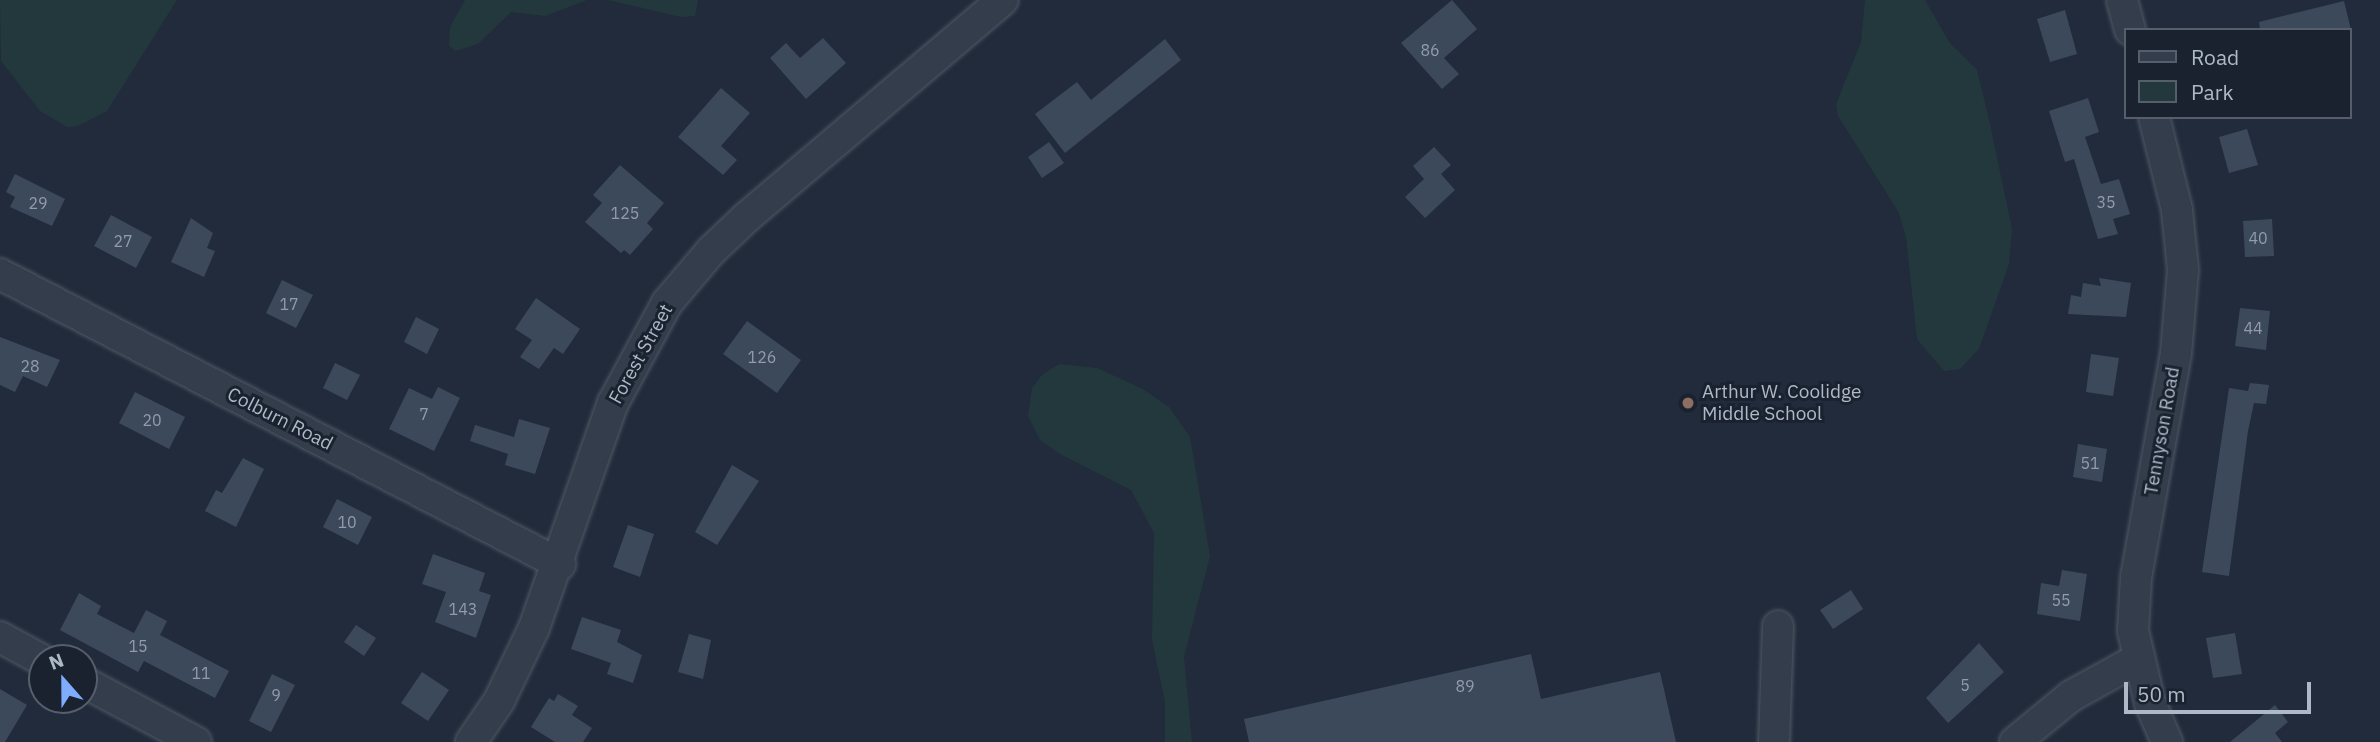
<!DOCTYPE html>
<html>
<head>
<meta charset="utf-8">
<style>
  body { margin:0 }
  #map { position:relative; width:2380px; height:742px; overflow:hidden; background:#212b3b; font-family:"IBM Plex Sans",sans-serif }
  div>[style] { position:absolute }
  .green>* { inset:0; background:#23383c }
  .building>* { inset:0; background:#3c495b }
  .roads { filter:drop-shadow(0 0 2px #4f5865) drop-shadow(0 0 2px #4f5865) }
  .minor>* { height:30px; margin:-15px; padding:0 15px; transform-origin:15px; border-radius:15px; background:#343d4b }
  .dots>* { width:19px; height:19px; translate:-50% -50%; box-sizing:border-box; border:4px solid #1a222f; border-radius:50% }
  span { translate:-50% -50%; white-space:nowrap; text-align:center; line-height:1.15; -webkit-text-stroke:6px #1a222f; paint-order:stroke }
  .number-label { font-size:16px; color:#929cac }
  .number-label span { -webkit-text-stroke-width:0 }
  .street-label { font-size:19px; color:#afb8c7 }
  .poi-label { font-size:19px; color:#afb8c7 }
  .left { translate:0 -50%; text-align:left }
  .legend { position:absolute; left:2124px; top:28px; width:228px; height:91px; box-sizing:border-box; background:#1a222f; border:2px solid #565e6c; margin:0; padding:9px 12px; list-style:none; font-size:21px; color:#afb8c7 }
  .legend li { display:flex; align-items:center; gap:14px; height:35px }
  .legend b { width:35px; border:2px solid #565e6c }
  .north { position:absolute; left:28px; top:644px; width:70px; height:70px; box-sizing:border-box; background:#1a222f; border:2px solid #565e6c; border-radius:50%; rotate:339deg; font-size:19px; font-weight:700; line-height:28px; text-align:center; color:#afb8c7 }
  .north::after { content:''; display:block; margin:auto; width:24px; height:32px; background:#7facfc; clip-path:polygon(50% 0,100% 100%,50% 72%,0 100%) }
  .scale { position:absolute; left:2124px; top:682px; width:187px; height:32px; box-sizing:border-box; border:4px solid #afb8c7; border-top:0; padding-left:9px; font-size:21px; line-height:24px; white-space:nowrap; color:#afb8c7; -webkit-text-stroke:5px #1a222f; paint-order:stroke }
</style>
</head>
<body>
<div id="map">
  <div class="green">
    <div style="clip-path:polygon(0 0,177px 0,107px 111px,78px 126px,67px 127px,40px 111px,1px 61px)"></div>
    <div style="clip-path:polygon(465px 0,587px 0,545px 16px,511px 12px,478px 44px,455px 51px,449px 46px,450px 27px)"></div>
    <div style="clip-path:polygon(608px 0,698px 0,698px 1px,695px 16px,681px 17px)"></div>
    <div style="clip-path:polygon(1865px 0,1925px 0,1949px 42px,1977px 70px,1988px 115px,2012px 229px,2009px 264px,1979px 349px,1960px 369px,1944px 371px,1917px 339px,1906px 237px,1898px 211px,1838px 116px,1836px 104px,1861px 42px)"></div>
    <div style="clip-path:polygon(1059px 364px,1097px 368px,1143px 389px,1169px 407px,1190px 437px,1210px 556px,1184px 657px,1192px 742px,1165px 742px,1165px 702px,1152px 640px,1154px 533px,1131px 490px,1060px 454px,1040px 440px,1028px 416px,1032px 388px,1042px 375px)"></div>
  </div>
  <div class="building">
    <div style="clip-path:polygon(1452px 0,1477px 29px,1444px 58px,1459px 74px,1442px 89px,1401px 43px)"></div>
    <div style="clip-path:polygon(2344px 1px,2351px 30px,2260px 30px,2259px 22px)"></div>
    <div style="clip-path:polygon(2065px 10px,2077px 54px,2050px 62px,2037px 19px)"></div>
    <div style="clip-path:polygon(823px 38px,846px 63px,806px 99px,770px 58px,786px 43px,800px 58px)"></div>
    <div style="clip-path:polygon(1165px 39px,1181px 60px,1065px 153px,1035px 114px,1077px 82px,1091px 100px)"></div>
    <div style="clip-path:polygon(721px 88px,750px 113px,721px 146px,737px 160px,723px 175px,678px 137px)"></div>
    <div style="clip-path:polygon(2088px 98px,2099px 132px,2085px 137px,2101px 184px,2119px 179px,2130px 214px,2113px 219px,2118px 234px,2098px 239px,2074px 159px,2065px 162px,2049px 111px)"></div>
    <div style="clip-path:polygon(2247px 129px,2258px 165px,2229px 173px,2219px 137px)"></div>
    <div style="clip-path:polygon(1049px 142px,1064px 163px,1042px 178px,1028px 157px)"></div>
    <div style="clip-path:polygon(1434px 147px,1451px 165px,1441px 174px,1455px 190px,1425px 218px,1405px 197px,1424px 179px,1413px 166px)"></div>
    <div style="clip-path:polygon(620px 165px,664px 203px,647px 223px,653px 229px,630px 255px,624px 250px,621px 253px,585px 222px,602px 203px,593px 195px)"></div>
    <div style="clip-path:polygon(15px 174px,65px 199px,52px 226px,10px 207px,15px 197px,6px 192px)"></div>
    <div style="clip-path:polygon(111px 215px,152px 237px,136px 268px,94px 246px)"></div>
    <div style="clip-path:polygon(191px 218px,213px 233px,207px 248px,215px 251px,204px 277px,171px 262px)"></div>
    <div style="clip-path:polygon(2272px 219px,2274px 256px,2245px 257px,2243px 221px)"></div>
    <div style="clip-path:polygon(2099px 278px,2131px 283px,2126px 317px,2068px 314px,2071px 295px,2081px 297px,2083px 283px,2101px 286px)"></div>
    <div style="clip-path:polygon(282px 280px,313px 295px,296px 328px,266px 313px)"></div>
    <div style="clip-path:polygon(536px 298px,580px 329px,563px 354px,554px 348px,539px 369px,520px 357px,532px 340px,515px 329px)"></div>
    <div style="clip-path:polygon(2240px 308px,2270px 311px,2266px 350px,2235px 346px)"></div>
    <div style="clip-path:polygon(416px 317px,439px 329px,427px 354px,404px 342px)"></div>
    <div style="clip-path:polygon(747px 321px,801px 360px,777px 393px,723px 354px)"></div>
    <div style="clip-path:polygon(0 337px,60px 360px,47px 387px,23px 376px,15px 392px,0 385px)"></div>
    <div style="clip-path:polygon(2091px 354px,2119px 358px,2113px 396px,2086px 392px)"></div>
    <div style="clip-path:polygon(335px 363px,360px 375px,347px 400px,323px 388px)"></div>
    <div style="clip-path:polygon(2250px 383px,2269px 385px,2266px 404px,2254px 403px,2248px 431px,2229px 576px,2202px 572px,2229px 388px,2248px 391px)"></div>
    <div style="clip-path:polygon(438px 387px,460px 398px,434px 451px,389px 429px,409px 388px,432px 399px)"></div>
    <div style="clip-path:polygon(135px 392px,185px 417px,169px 449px,119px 423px)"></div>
    <div style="clip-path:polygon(519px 419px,550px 428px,535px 474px,505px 465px,508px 454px,470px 441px,475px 425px,514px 437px)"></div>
    <div style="clip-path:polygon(2078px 444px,2107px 449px,2102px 482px,2073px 477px)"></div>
    <div style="clip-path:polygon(243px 458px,264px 469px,236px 527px,205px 511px,216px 490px,222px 493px)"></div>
    <div style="clip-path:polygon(732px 465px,759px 481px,717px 545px,695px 532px)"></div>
    <div style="clip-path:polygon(337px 499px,372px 517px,358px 545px,323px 527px)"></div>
    <div style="clip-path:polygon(628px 525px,654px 534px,640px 577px,613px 567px)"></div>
    <div style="clip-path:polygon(433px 554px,485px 573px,479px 591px,491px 595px,476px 638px,435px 622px,446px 592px,422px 584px)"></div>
    <div style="clip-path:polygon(2062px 570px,2087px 574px,2080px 621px,2037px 614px,2041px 583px,2059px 586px)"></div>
    <div style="clip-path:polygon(1851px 590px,1863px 609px,1833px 629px,1820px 610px)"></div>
    <div style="clip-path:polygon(79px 593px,101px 606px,97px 614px,134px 633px,146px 610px,167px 621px,160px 635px,229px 671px,215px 698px,144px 661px,138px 672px,60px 630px)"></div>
    <div style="clip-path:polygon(582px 617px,621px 630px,617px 642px,642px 655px,633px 683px,607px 674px,611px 663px,571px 649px)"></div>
    <div style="clip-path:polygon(356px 625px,376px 638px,364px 656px,344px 642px)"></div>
    <div style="clip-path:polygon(2235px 633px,2242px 674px,2213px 678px,2206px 638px)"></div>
    <div style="clip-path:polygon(689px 634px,711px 640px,703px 679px,678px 672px)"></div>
    <div style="clip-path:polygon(1979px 643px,2004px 672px,1948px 723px,1926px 698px)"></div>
    <div style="clip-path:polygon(1531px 654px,1541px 699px,1660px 672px,1676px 742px,1249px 742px,1244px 719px)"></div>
    <div style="clip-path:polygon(422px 672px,449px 690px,428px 721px,401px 703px)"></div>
    <div style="clip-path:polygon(272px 674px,295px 685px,271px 732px,249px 721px)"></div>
    <div style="clip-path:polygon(0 689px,27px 705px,5px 742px,0 742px)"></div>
    <div style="clip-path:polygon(558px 694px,578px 706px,572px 715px,592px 728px,583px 742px,555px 742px,531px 727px,549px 698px,554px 701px)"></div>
    <div style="clip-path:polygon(2275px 705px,2288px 722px,2275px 733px,2282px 742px,2230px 742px)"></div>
  </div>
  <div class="roads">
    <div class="minor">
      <div style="left:2122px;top:0;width:31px;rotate:75deg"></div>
      <div style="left:2154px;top:117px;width:96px;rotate:76.1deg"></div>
      <div style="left:2177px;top:210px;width:60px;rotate:84.3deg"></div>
      <div style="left:2183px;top:270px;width:83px;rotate:94.8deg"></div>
      <div style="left:2176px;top:353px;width:228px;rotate:100.1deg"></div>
      <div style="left:2136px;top:577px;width:54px;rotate:93.2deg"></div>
      <div style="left:2133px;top:631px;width:74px;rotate:76.7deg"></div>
      <div style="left:2150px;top:703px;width:43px;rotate:66.4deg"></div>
      <div style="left:0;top:274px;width:631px;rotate:27.38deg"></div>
      <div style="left:0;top:637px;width:48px;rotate:28.7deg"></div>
      <div style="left:84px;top:682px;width:127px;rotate:28.2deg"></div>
      <div style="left:471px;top:742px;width:50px;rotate:-55.7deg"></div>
      <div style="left:499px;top:701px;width:81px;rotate:-64.4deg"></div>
      <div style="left:534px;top:628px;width:238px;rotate:-70.7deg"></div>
      <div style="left:613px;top:403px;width:114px;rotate:-61.6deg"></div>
      <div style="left:667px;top:303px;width:68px;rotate:-49.8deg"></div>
      <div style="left:711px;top:251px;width:51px;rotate:-43.4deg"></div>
      <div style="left:748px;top:216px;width:334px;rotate:-40.3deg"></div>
      <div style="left:1774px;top:742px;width:116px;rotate:-88deg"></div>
      <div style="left:2015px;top:742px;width:72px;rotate:-39.4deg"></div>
      <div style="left:2071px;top:696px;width:77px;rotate:-28.9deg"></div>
    </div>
  </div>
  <div class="dots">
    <div style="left:1688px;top:403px;background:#8d6e63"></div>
  </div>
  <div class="number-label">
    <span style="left:1430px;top:50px">86</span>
    <span style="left:2106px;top:202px">35</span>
    <span style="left:38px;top:203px">29</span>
    <span style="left:625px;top:213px">125</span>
    <span style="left:2258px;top:238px">40</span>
    <span style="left:123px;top:241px">27</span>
    <span style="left:289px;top:304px">17</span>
    <span style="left:2253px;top:328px">44</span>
    <span style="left:762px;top:357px">126</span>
    <span style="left:30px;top:366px">28</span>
    <span style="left:424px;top:414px">7</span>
    <span style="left:152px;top:420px">20</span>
    <span style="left:2090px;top:463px">51</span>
    <span style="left:347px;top:522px">10</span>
    <span style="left:2061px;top:600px">55</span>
    <span style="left:463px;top:609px">143</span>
    <span style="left:138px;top:646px">15</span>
    <span style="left:201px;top:673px">11</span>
    <span style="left:1965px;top:685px">5</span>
    <span style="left:1465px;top:686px">89</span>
    <span style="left:276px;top:695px">9</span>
  </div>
  <div class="street-label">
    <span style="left:641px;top:354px;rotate:-61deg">Forest Street</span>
    <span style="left:280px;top:419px;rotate:27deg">Colburn Road</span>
    <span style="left:2162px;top:431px;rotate:-80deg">Tennyson Road</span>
  </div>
  <div class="poi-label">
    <span class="left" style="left:1702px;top:403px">Arthur W. Coolidge<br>Middle School</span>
  </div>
  <ul class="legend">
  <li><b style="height:9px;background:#343d4b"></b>Road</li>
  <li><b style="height:19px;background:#23383c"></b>Park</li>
  </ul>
  <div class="north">N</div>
  <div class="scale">50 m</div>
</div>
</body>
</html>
